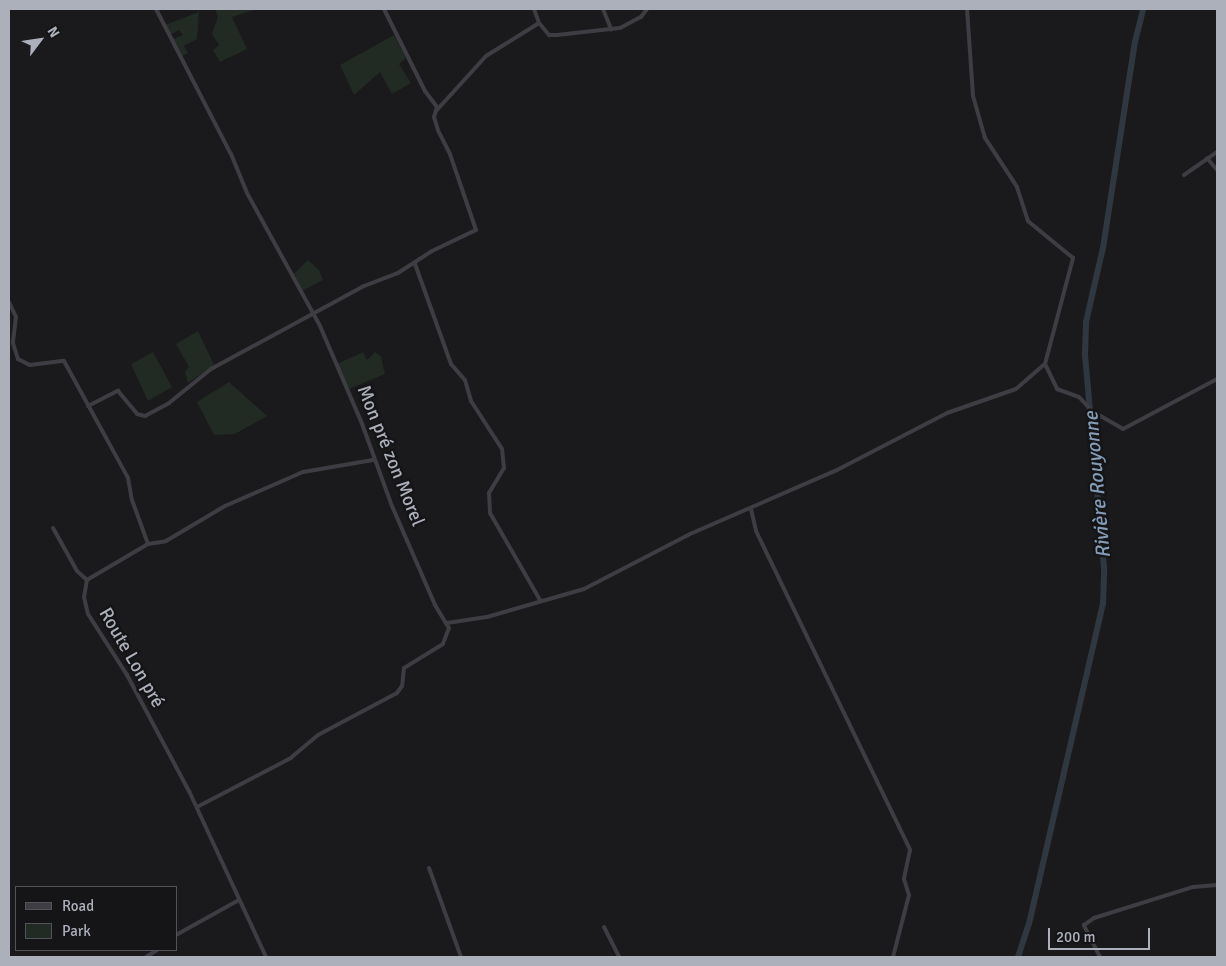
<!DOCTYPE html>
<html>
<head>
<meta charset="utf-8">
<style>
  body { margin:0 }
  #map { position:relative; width:1226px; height:966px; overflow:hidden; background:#1a1a1c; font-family:Signika,sans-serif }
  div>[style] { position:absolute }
  .green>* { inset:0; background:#212a23 }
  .river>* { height:6px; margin:-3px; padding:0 3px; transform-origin:3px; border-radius:3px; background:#2f3840 }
  .street>* { height:4px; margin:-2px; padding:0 2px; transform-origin:2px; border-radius:2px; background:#3d3d43 }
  span { translate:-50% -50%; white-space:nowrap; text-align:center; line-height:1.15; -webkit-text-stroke:5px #151517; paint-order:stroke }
  .street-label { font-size:19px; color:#acb0bb }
  .water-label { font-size:20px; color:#849cb6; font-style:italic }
  .frame { position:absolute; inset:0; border:10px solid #acb0bb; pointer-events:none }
  .legend { position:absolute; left:15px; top:886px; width:162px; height:65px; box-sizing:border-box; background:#151517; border:1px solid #515359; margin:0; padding:6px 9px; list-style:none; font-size:15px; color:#acb0bb }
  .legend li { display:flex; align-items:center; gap:10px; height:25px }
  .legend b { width:25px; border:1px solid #515359 }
  .north { position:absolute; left:15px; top:15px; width:50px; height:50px; -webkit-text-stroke:4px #151517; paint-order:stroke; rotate:59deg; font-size:14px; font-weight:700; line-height:20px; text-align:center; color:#acb0bb }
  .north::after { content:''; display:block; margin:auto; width:18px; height:22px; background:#acb0bb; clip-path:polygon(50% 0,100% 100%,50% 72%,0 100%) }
  .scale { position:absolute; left:1048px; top:928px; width:102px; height:22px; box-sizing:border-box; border:2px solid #acb0bb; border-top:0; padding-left:6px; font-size:15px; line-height:18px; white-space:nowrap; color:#acb0bb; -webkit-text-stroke:4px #151517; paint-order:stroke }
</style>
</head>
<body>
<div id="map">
  <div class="green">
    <div style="clip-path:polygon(215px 9px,257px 9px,232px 17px,247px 49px,220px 62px,213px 50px,219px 45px,212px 34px,218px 17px)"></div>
    <div style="clip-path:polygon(199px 12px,197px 39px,184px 46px,188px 53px,182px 56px,173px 39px,183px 35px,179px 30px,170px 35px,165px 25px)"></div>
    <div style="clip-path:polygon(394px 35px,406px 58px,399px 64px,411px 83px,392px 94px,380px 72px,354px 95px,340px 65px)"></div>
    <div style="clip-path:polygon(308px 260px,319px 270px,323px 280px,302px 291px,294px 274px)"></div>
    <div style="clip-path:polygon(198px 331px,214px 365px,188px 383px,185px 372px,189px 367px,176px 344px)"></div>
    <div style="clip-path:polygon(153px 352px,172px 387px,148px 401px,131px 364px)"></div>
    <div style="clip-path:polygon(363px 352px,367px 360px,375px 352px,381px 356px,385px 374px,349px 389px,337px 364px)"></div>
    <div style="clip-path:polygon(229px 382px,267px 416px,235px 434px,214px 435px,197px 402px)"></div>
  </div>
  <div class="river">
    <div style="left:1018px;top:957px;width:35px;rotate:-72deg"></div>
    <div style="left:1029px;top:924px;width:328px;rotate:-77deg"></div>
    <div style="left:1103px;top:604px;width:36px;rotate:-88deg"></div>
    <div style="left:1104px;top:568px;width:215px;rotate:-95.1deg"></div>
    <div style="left:1085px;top:354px;width:32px;rotate:-88deg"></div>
    <div style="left:1086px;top:322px;width:76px;rotate:-77.1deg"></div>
    <div style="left:1103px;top:248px;width:208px;rotate:-81.2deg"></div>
    <div style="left:1135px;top:42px;width:34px;rotate:-76deg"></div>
  </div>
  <div class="street">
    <div style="left:156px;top:9px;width:163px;rotate:62.7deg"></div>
    <div style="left:231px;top:154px;width:42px;rotate:67.7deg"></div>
    <div style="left:247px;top:193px;width:152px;rotate:61.2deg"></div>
    <div style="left:320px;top:326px;width:103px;rotate:66.7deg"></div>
    <div style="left:361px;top:421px;width:90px;rotate:70deg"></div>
    <div style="left:392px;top:506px;width:108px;rotate:66.5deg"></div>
    <div style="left:435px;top:605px;width:27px;rotate:59deg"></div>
    <div style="left:449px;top:628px;width:17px;rotate:111deg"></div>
    <div style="left:443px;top:644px;width:46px;rotate:148.4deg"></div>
    <div style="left:404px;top:668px;width:18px;rotate:96deg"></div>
    <div style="left:402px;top:686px;width:9px;rotate:126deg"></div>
    <div style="left:397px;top:693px;width:89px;rotate:152deg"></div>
    <div style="left:318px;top:735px;width:35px;rotate:140deg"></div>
    <div style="left:291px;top:758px;width:106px;rotate:152.5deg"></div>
    <div style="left:534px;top:9px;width:15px;rotate:70deg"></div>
    <div style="left:539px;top:23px;width:16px;rotate:50deg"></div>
    <div style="left:549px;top:35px;width:8px"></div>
    <div style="left:557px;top:35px;width:63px;rotate:-6.3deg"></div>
    <div style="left:620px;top:28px;width:24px;rotate:-28deg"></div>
    <div style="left:641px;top:17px;width:10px;rotate:-53deg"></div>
    <div style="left:603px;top:9px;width:22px;rotate:68deg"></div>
    <div style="left:436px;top:111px;width:74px;rotate:-47.7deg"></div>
    <div style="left:486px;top:56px;width:62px;rotate:-31.9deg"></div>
    <div style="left:1207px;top:158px;width:16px;rotate:50deg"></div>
    <div style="left:1184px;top:175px;width:40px;rotate:-34.9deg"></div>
    <div style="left:415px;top:264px;width:106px;rotate:70.2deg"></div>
    <div style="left:451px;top:364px;width:21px;rotate:49deg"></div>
    <div style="left:465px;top:380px;width:22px;rotate:74deg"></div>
    <div style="left:471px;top:401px;width:57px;rotate:57.1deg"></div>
    <div style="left:502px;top:449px;width:19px;rotate:84deg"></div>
    <div style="left:504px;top:468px;width:29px;rotate:121deg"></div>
    <div style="left:489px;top:493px;width:20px;rotate:87deg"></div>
    <div style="left:490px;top:513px;width:100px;rotate:60.1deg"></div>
    <div style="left:9px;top:302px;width:17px;rotate:65deg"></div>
    <div style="left:16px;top:317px;width:26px;rotate:97deg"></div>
    <div style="left:13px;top:343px;width:17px;rotate:73deg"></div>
    <div style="left:18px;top:359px;width:13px;rotate:27deg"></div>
    <div style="left:30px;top:365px;width:34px;rotate:-7deg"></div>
    <div style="left:64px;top:361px;width:133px;rotate:61.3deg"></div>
    <div style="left:128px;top:478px;width:22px;rotate:80deg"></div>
    <div style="left:132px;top:500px;width:47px;rotate:70deg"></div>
    <div style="left:148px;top:544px;width:71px;rotate:149.5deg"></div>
    <div style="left:87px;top:580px;width:17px;rotate:100deg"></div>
    <div style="left:84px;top:597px;width:17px;rotate:77deg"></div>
    <div style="left:88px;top:614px;width:72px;rotate:57.4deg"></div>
    <div style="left:127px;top:675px;width:132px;rotate:61.9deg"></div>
    <div style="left:189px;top:791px;width:183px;rotate:65.1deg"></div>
    <div style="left:1045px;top:364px;width:28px;rotate:64deg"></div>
    <div style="left:1057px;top:389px;width:23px;rotate:20deg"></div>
    <div style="left:1079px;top:397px;width:19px;rotate:47deg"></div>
    <div style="left:1092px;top:411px;width:36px;rotate:30deg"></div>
    <div style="left:1123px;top:429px;width:106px;rotate:-28deg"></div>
    <div style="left:88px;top:406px;width:34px;rotate:-27deg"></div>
    <div style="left:118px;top:391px;width:30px;rotate:50deg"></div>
    <div style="left:137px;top:414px;width:8px;rotate:14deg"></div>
    <div style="left:145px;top:416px;width:27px;rotate:-28deg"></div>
    <div style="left:169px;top:403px;width:54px;rotate:-39deg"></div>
    <div style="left:211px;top:369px;width:174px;rotate:-28.5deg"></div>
    <div style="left:364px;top:286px;width:36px;rotate:-21deg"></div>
    <div style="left:398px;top:273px;width:40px;rotate:-32.9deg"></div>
    <div style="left:432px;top:251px;width:49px;rotate:-25.5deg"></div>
    <div style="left:476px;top:230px;width:80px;rotate:-108.9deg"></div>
    <div style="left:450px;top:154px;width:27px;rotate:-117deg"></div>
    <div style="left:438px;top:130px;width:14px;rotate:-107deg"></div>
    <div style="left:434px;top:117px;width:10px;rotate:-73deg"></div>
    <div style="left:437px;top:107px;width:20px;rotate:-127deg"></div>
    <div style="left:425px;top:91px;width:92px;rotate:-116.6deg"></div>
    <div style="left:751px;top:509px;width:23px;rotate:77deg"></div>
    <div style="left:756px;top:531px;width:354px;rotate:64.2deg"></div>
    <div style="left:910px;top:850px;width:30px;rotate:102deg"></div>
    <div style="left:904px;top:879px;width:17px;rotate:73deg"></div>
    <div style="left:909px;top:895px;width:64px;rotate:104.5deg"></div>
    <div style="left:53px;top:528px;width:49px;rotate:60.8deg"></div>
    <div style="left:77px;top:571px;width:13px;rotate:42deg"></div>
    <div style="left:148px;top:544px;width:18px;rotate:-9deg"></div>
    <div style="left:166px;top:541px;width:69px;rotate:-30.7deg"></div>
    <div style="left:225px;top:506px;width:85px;rotate:-23.6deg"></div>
    <div style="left:303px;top:472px;width:71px;rotate:-9.7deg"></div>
    <div style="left:447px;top:623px;width:40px;rotate:-8.5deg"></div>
    <div style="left:487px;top:617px;width:101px;rotate:-16.1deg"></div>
    <div style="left:584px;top:589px;width:119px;rotate:-27.4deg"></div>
    <div style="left:690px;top:534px;width:160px;rotate:-23.5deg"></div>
    <div style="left:837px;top:470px;width:124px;rotate:-27.4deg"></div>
    <div style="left:947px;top:413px;width:73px;rotate:-19.2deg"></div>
    <div style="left:1016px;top:389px;width:38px;rotate:-41deg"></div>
    <div style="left:1045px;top:364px;width:110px;rotate:-75.2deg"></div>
    <div style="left:1073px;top:258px;width:58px;rotate:-140.6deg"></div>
    <div style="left:1028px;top:221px;width:36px;rotate:-108deg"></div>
    <div style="left:1017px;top:187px;width:59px;rotate:-123.1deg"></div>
    <div style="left:985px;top:138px;width:44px;rotate:-105.9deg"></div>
    <div style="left:973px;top:96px;width:87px;rotate:-93.9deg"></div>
    <div style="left:429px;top:868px;width:95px;rotate:70.2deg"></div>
    <div style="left:604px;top:927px;width:34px;rotate:63deg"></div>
    <div style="left:176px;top:935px;width:72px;rotate:-29.1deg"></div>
    <div style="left:146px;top:957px;width:13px;rotate:-32deg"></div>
    <div style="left:1100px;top:957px;width:36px;rotate:-117deg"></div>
    <div style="left:1084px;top:925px;width:12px;rotate:-35deg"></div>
    <div style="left:1094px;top:918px;width:104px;rotate:-17.4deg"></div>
    <div style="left:1193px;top:887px;width:24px;rotate:-5deg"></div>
  </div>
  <div class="street-label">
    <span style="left:390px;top:456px;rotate:68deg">Mon pré zon Morel</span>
    <span style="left:131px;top:658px;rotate:60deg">Route Lon pré</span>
  </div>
  <div class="water-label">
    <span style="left:1097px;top:485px;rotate:-95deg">Rivière Rouyonne</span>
  </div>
  <div class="frame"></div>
  <ul class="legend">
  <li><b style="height:6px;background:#3d3d43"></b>Road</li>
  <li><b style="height:14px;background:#212a23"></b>Park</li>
  </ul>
  <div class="north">N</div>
  <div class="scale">200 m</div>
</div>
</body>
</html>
